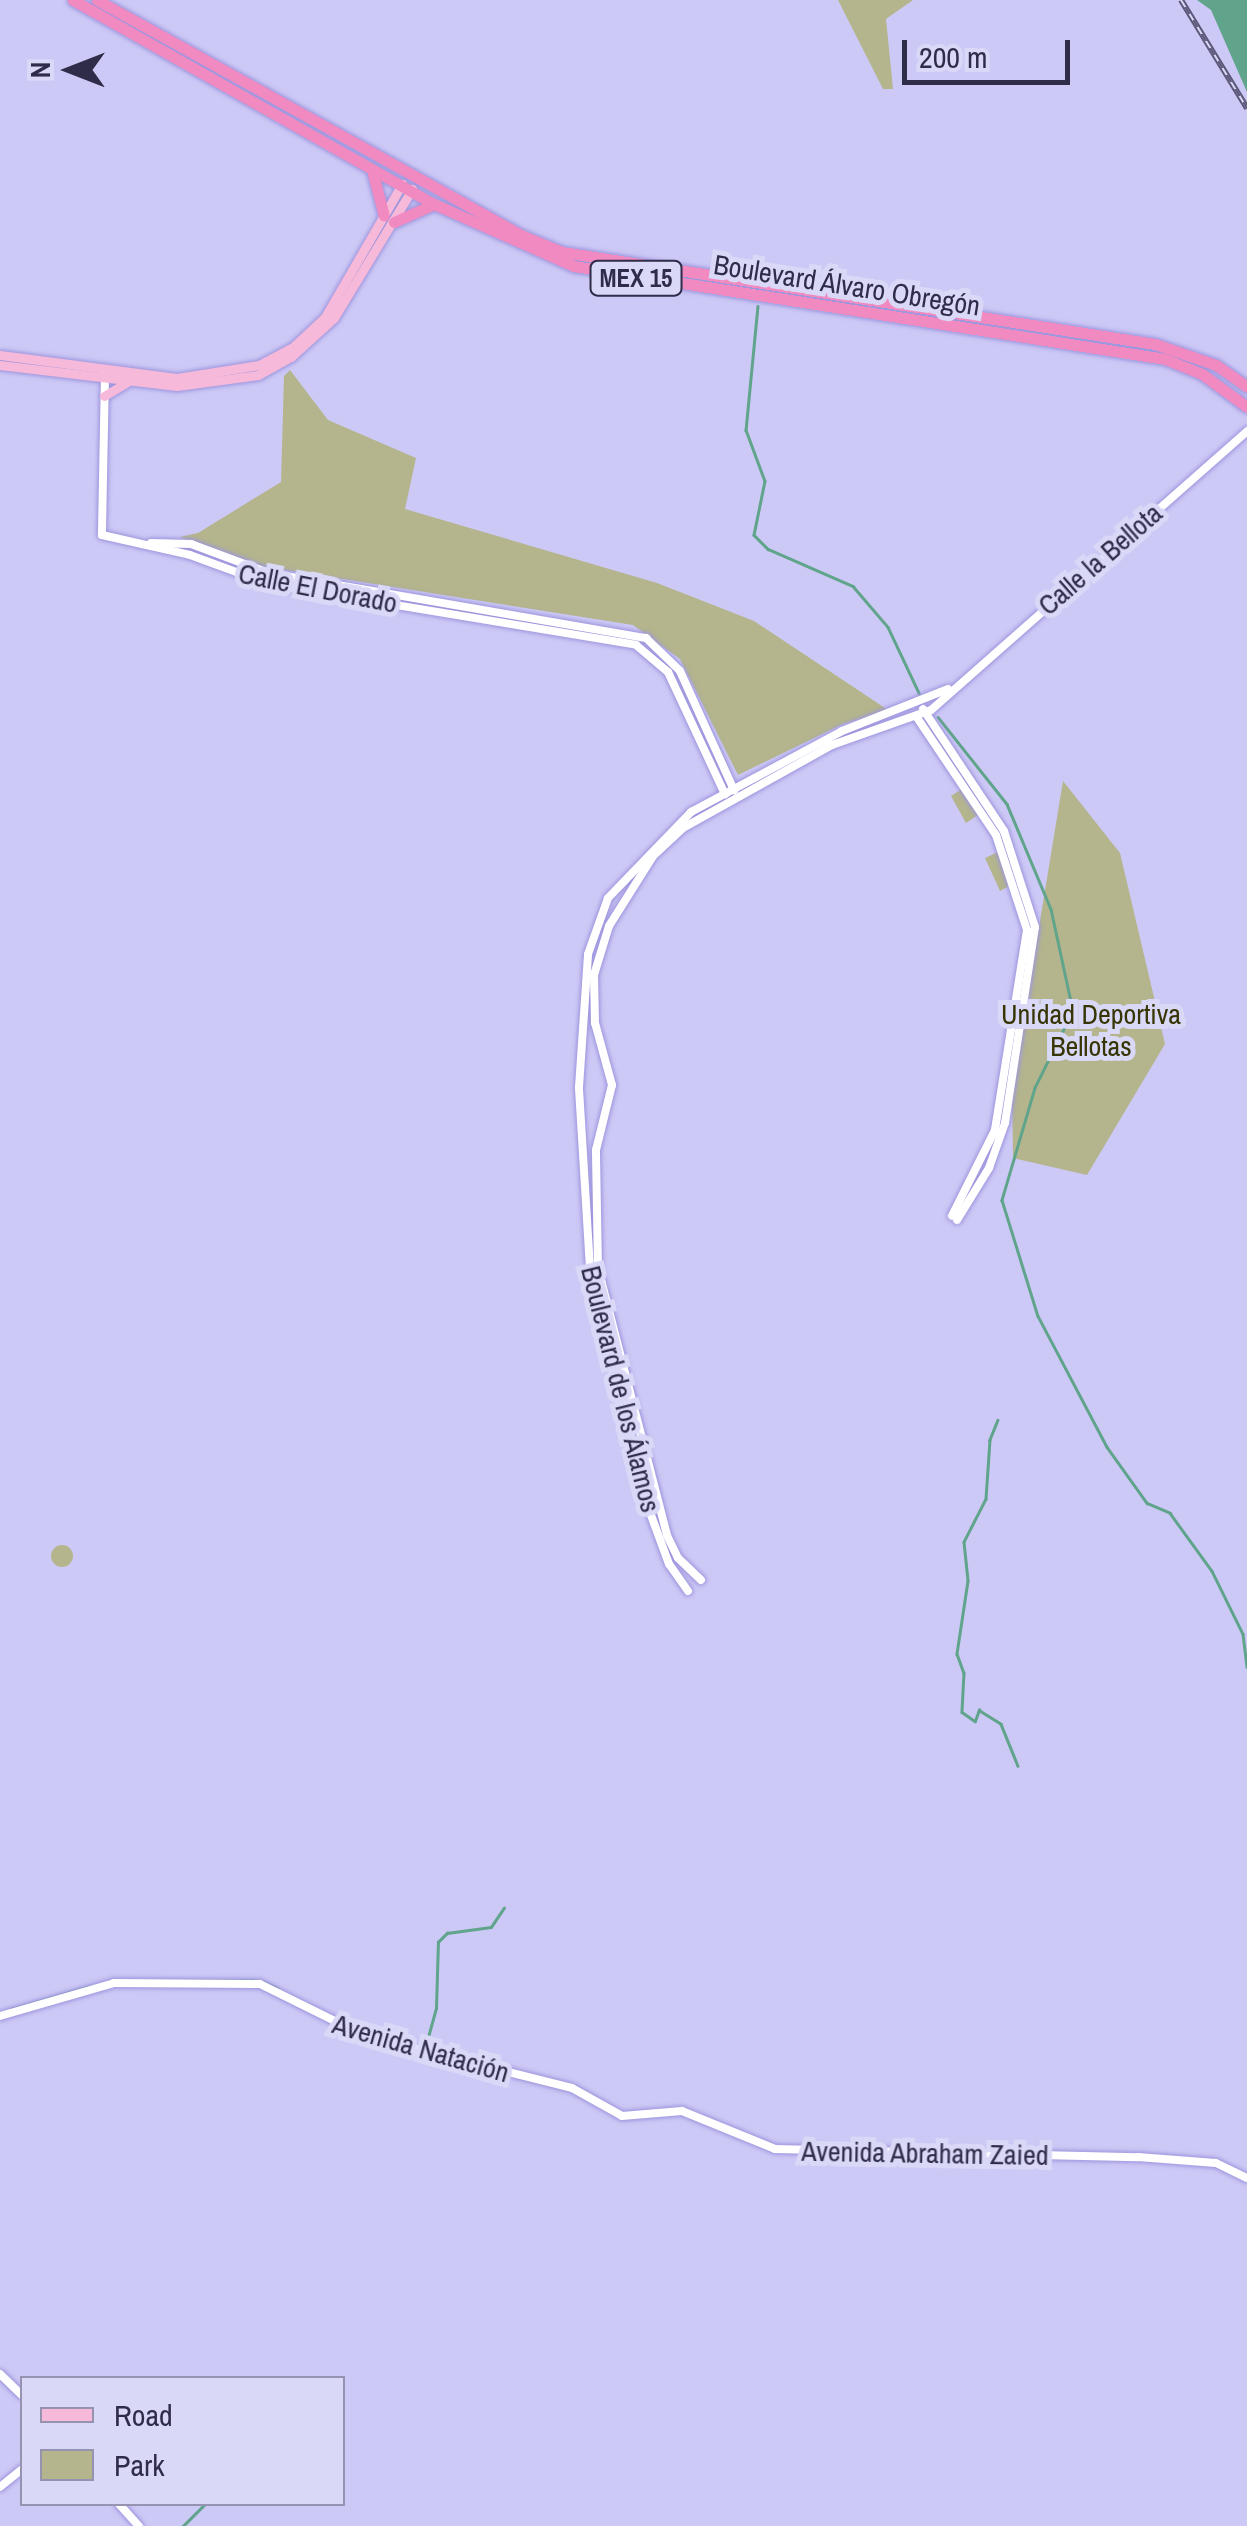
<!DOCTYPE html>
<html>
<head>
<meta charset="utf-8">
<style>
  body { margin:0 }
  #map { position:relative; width:1247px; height:2526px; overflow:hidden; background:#cdc9f6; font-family:"Archivo Narrow",sans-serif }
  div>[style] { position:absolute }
  .green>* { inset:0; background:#b4b58d }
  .round { border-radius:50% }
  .water>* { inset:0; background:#5fa48b }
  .stream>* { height:2.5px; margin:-1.25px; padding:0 1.25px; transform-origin:1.25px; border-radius:1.25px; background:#5fa48b }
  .roads { filter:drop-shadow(0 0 2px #9d95dd) drop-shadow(0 0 2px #9d95dd) }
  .secondary>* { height:8px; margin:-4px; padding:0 4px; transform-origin:4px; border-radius:4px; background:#fff }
  .primary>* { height:9px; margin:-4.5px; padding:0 4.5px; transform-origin:4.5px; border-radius:4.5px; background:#f7b9d9 }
  .highway>* { height:11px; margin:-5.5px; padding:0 5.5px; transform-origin:5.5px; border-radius:5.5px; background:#f18ac0 }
  .rail>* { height:6px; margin-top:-3px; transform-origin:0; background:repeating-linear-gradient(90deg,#dad8f7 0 8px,#5b5879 0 16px); box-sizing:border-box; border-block:2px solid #5b5879 }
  span { translate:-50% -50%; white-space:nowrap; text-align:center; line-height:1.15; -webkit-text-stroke:10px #dad8f7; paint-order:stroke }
  .shield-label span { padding:2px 8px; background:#dad8f7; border:2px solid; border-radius:8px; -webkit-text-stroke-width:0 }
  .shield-label { font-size:25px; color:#2f2c49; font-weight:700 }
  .street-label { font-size:28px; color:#2f2c49 }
  .park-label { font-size:28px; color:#363503 }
  .legend { position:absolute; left:20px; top:2376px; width:325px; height:130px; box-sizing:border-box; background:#dad8f7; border:2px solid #9693b1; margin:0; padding:12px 18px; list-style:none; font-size:30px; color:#2f2c49 }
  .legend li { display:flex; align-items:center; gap:20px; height:50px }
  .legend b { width:50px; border:2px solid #9693b1 }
  .north { position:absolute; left:20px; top:20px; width:100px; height:100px; -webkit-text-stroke:8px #dad8f7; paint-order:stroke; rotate:270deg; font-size:28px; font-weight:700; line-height:40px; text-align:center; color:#2f2c49 }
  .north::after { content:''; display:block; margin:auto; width:35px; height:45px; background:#2f2c49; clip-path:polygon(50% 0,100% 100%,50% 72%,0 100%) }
  .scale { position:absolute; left:902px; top:40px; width:168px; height:45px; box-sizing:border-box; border:5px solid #2f2c49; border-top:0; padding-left:12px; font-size:30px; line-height:35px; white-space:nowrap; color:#2f2c49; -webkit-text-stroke:8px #dad8f7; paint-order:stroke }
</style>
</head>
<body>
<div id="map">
  <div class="green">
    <div style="clip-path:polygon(838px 0,913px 0,886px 19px,893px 89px,883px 89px)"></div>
    <div style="clip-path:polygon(290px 370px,328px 420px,416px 458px,405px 509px,657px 583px,754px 621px,888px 710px,843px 724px,738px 775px,680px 659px,633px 625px,260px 566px,180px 537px,198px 533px,281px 482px,284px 376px)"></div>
    <div style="clip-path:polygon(1063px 781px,1120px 853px,1165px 1044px,1087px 1175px,1013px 1158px,1012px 1091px)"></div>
    <div style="clip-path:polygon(962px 789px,978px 815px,966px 823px,951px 796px)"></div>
    <div style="clip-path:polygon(1000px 851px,1011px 885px,1000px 891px,985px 858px)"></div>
    <div class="round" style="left:51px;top:1545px;width:22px;height:22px"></div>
  </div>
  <div class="water">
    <div style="clip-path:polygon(1197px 0,1247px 0,1247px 92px,1211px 10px)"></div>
  </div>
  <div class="stream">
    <div style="left:758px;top:306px;width:125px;rotate:95.5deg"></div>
    <div style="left:746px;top:430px;width:54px;rotate:69.6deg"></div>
    <div style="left:765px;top:481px;width:55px;rotate:101.5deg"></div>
    <div style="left:754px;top:535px;width:20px;rotate:45deg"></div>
    <div style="left:768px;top:549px;width:93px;rotate:23.5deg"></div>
    <div style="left:853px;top:586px;width:54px;rotate:49.5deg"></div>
    <div style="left:888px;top:627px;width:73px;rotate:64.8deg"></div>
    <div style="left:938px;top:717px;width:111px;rotate:51.6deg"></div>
    <div style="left:1007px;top:804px;width:114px;rotate:67.3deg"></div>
    <div style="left:1051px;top:909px;width:104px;rotate:77.8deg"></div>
    <div style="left:1073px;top:1011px;width:86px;rotate:116.3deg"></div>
    <div style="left:1035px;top:1088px;width:117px;rotate:106.4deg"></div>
    <div style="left:1002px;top:1200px;width:121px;rotate:72.8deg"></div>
    <div style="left:1038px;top:1316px;width:148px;rotate:62.2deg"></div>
    <div style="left:1107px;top:1447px;width:69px;rotate:54.5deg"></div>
    <div style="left:1147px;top:1503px;width:25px;rotate:23deg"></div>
    <div style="left:1170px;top:1513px;width:72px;rotate:54.1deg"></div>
    <div style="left:1212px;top:1571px;width:70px;rotate:63.8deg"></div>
    <div style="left:1243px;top:1634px;width:33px;rotate:83deg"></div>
    <div style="left:998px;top:1420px;width:22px;rotate:112deg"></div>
    <div style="left:990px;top:1440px;width:59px;rotate:93.9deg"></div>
    <div style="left:986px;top:1499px;width:48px;rotate:117.1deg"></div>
    <div style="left:964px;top:1542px;width:39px;rotate:84deg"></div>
    <div style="left:968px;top:1581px;width:74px;rotate:98.6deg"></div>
    <div style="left:957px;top:1654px;width:20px;rotate:70deg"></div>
    <div style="left:964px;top:1673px;width:39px;rotate:93deg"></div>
    <div style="left:962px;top:1712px;width:16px;rotate:35deg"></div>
    <div style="left:975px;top:1721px;width:12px;rotate:-70deg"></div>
    <div style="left:979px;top:1710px;width:26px;rotate:32deg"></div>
    <div style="left:1001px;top:1724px;width:45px;rotate:68deg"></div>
    <div style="left:132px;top:1980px;width:122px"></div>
    <div style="left:262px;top:1981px;width:17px;rotate:25deg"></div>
    <div style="left:11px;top:2009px;width:82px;rotate:-16.2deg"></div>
    <div style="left:425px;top:2048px;width:41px;rotate:-74.6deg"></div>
    <div style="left:436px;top:2008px;width:66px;rotate:-88.3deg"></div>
    <div style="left:438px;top:1942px;width:13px;rotate:-45deg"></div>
    <div style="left:447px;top:1933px;width:44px;rotate:-7.8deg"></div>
    <div style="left:491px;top:1927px;width:23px;rotate:-56deg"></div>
    <div style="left:183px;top:2526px;width:31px;rotate:-45deg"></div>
  </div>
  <div class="roads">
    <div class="secondary">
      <div style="left:105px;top:374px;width:161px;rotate:91.1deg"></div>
      <div style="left:102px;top:535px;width:90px;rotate:12.8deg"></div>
      <div style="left:190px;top:555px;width:84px;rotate:20.2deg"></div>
      <div style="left:269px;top:584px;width:372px;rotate:9.4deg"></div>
      <div style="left:636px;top:645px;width:42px;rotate:40.2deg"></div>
      <div style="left:668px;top:672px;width:135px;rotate:65deg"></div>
      <div style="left:151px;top:543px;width:40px;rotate:1.4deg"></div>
      <div style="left:191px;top:544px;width:83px;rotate:20.4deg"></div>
      <div style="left:269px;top:573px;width:383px;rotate:9.8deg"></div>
      <div style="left:646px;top:638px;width:47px;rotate:44.1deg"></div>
      <div style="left:680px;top:671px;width:131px;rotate:65.6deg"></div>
      <div style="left:923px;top:709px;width:146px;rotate:56.4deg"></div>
      <div style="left:1004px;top:831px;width:101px;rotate:72.1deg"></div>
      <div style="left:1035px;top:927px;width:198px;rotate:98.7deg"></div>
      <div style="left:1005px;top:1123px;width:48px;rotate:109.6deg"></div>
      <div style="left:989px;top:1168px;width:61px;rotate:121.6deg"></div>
      <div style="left:916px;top:716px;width:143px;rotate:56.1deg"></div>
      <div style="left:996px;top:835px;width:100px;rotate:71.9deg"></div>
      <div style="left:1027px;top:930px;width:203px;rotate:99.1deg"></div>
      <div style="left:995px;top:1130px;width:96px;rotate:116.6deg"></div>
      <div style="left:701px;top:1580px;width:32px;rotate:-136deg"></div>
      <div style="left:678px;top:1558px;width:25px;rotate:-116deg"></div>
      <div style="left:667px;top:1535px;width:276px;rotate:-104.5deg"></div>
      <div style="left:598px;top:1268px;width:118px;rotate:-91deg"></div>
      <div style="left:596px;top:1150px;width:67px;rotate:-76.2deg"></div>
      <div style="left:612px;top:1085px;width:64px;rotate:-105.3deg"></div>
      <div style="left:595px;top:1023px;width:48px;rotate:-91.2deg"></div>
      <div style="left:594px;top:975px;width:51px;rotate:-73deg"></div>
      <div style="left:609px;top:926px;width:83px;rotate:-57.8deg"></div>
      <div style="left:653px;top:856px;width:41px;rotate:-43deg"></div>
      <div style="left:683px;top:828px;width:171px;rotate:-29.1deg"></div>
      <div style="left:832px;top:745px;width:105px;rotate:-19.5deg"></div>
      <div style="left:931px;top:710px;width:422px;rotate:-41.4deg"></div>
      <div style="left:688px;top:1591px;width:33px;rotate:-125deg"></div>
      <div style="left:669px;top:1564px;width:61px;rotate:-110.2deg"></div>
      <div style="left:648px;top:1507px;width:229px;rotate:-104.4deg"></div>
      <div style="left:591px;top:1285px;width:198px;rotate:-93.5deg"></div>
      <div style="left:579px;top:1087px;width:133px;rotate:-86.1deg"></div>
      <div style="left:588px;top:954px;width:59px;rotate:-70.3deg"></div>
      <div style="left:608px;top:898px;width:120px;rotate:-46deg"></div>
      <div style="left:691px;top:812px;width:171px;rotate:-28.2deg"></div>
      <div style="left:842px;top:731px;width:114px;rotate:-21.6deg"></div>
      <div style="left:0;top:2016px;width:119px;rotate:-16.1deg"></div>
      <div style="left:114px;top:1983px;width:146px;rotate:0.4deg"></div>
      <div style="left:260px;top:1984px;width:117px;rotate:26.3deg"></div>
      <div style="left:365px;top:2036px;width:213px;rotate:14.1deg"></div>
      <div style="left:572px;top:2088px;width:57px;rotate:29.2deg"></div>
      <div style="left:622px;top:2116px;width:60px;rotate:-4.8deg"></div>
      <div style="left:682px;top:2111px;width:100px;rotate:22.2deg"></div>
      <div style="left:775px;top:2149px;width:363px;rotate:1.3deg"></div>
      <div style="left:1138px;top:2157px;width:78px;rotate:4.4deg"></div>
      <div style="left:1216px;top:2163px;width:34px;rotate:26deg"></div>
      <div style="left:0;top:2374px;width:30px;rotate:44deg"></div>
      <div style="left:0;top:2487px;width:28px;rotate:-39deg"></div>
      <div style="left:119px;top:2504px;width:30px;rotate:48deg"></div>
    </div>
    <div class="primary">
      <div style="left:0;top:355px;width:178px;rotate:7.4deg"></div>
      <div style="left:177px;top:378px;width:83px;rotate:-9deg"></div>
      <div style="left:259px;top:365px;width:40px;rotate:-28deg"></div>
      <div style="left:294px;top:346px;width:42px;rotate:-43.1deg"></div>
      <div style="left:325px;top:317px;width:154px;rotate:-59.9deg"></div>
      <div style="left:0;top:365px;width:178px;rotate:6.8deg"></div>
      <div style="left:177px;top:386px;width:82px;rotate:-7.7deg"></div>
      <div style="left:258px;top:375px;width:38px;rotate:-29deg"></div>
      <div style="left:291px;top:357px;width:58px;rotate:-42.2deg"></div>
      <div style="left:334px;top:318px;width:151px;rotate:-58.8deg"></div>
      <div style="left:104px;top:396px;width:27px;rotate:-31deg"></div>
    </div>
    <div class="highway">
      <div style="left:73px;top:0;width:415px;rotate:29.5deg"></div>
      <div style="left:434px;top:204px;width:153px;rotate:23.9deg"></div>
      <div style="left:574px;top:266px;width:598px;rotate:8.94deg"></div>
      <div style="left:1165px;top:359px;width:40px;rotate:22deg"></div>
      <div style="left:1202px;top:374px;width:56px;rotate:36.3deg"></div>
      <div style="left:97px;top:0;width:485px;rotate:29deg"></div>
      <div style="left:521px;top:235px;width:44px;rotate:22.5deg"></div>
      <div style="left:562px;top:252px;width:600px;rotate:8.82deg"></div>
      <div style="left:1155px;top:344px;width:65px;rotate:19deg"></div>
      <div style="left:1216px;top:365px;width:38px;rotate:35deg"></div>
      <div style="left:373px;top:174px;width:43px;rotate:75.3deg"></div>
      <div style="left:394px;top:222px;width:44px;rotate:-24.2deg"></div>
    </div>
  </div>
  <div class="rail">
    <div style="left:1181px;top:0;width:127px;rotate:58.6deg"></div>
  </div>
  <div class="shield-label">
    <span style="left:636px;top:278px">MEX 15</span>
  </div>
  <div class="street-label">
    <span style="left:847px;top:285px;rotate:9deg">Boulevard Álvaro Obregón</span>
    <span style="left:1100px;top:559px;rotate:-41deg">Calle la Bellota</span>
    <span style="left:318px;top:588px;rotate:11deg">Calle El Dorado</span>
    <span style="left:621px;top:1389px;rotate:76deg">Boulevard de los Álamos</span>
    <span style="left:421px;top:2048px;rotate:16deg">Avenida Natación</span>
    <span style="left:925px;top:2153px;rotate:1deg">Avenida Abraham Zaied</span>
  </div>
  <div class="park-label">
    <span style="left:1091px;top:1030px">Unidad Deportiva<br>Bellotas</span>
  </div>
  <ul class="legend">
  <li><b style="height:12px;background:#f7b9d9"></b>Road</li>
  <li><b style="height:28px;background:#b4b58d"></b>Park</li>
  </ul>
  <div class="north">N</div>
  <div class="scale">200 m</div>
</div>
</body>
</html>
